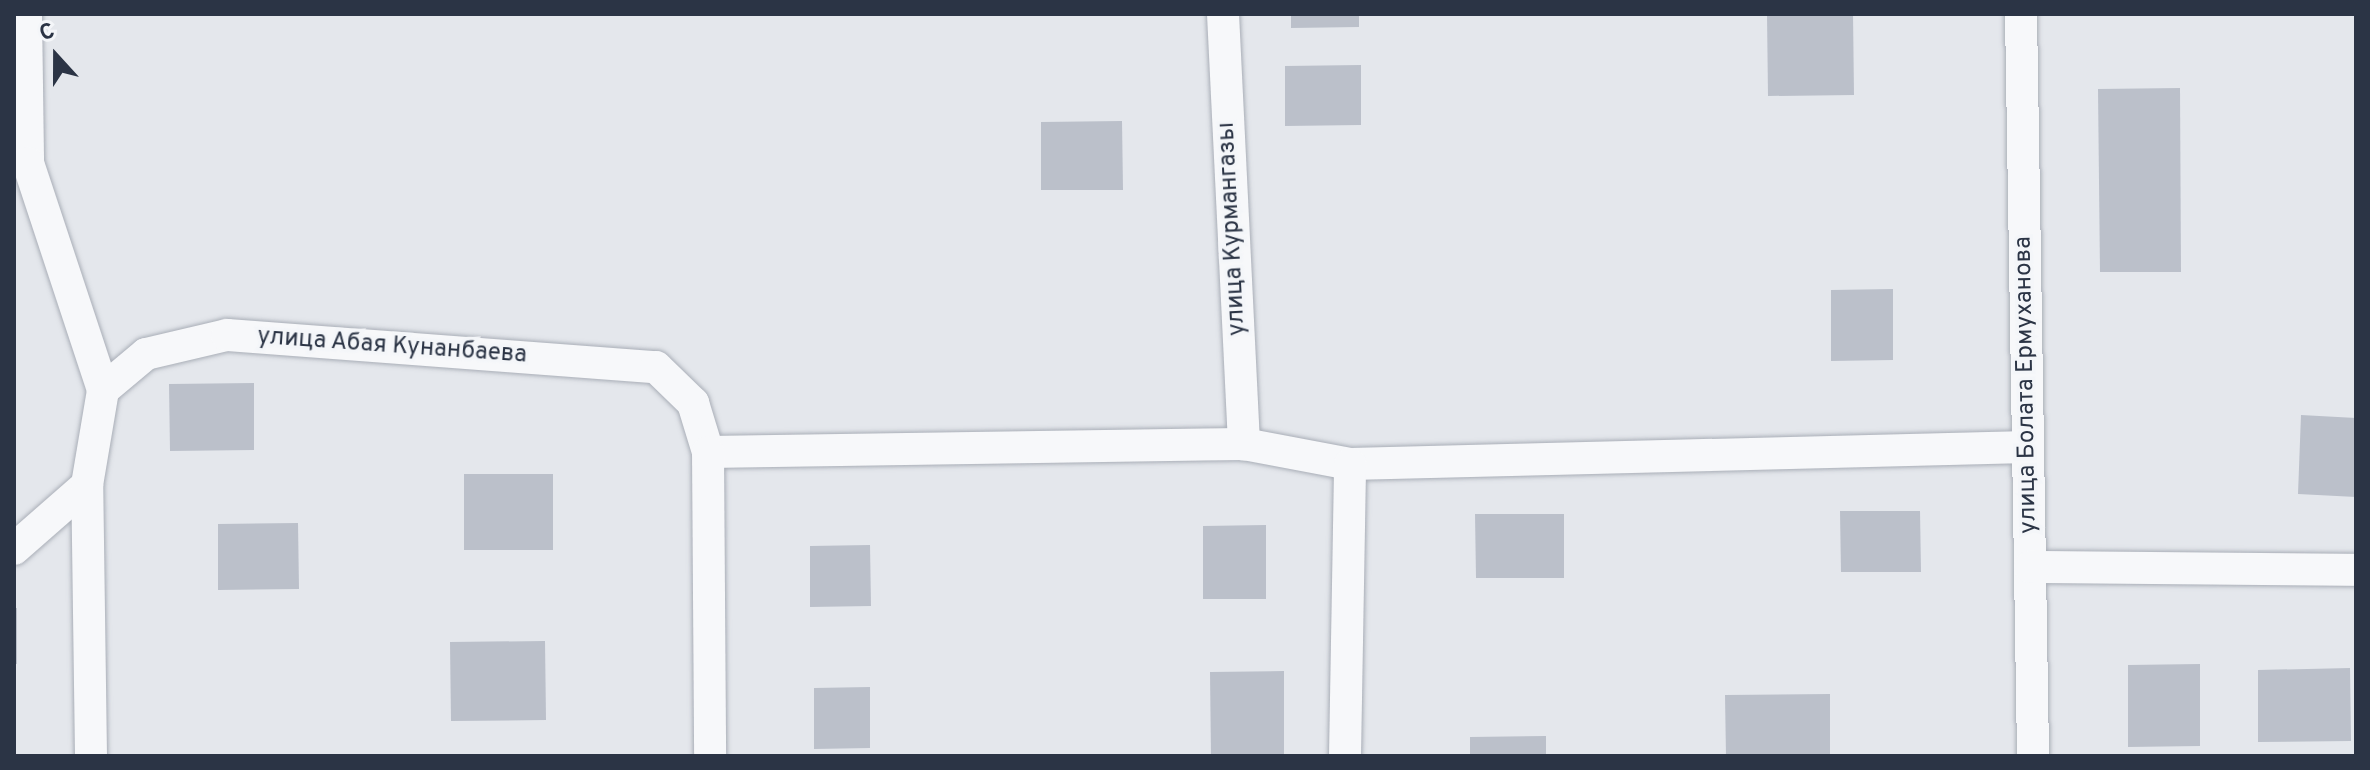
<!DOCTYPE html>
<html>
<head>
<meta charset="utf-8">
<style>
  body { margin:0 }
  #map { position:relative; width:2370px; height:770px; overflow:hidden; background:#e4e7ec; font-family:Overpass,sans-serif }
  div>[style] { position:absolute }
  .building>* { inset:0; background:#bbc0ca }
  .roads { filter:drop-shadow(0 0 2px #a9aeb7) drop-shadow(0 0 2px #a9aeb7) }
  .minor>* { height:32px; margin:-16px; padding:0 16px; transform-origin:16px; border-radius:16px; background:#f7f8fa }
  span { translate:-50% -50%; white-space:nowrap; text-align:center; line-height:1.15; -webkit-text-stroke:7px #f4f6f9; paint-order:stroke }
  .street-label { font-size:24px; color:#2b3445 }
  .frame { position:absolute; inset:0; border:16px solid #2b3445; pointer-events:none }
  .north { position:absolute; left:16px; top:16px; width:80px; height:80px; -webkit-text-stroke:6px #f4f6f9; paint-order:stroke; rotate:339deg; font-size:22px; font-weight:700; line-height:32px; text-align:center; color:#2b3445 }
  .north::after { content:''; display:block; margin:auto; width:28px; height:36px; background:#2b3445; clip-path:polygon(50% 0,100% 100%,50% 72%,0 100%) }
</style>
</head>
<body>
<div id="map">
  <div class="building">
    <div style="clip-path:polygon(1291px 14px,1359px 14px,1359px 27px,1291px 28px)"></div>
    <div style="clip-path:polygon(1767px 14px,1853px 14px,1854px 95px,1768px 96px)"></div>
    <div style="clip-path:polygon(1361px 65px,1361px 125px,1285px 126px,1285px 66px)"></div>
    <div style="clip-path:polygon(2180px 88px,2181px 272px,2100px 272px,2098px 89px)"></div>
    <div style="clip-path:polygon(1122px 121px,1123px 190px,1041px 190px,1041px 122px)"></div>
    <div style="clip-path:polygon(1893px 289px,1893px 360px,1831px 361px,1831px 290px)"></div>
    <div style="clip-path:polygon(254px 383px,254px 450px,170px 451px,169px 384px)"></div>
    <div style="clip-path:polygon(2301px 415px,2356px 418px,2356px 497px,2298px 494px)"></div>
    <div style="clip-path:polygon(464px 474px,553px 474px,553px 550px,464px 550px)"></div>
    <div style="clip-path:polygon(1840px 511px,1920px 511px,1921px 572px,1841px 572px)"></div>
    <div style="clip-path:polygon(1475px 514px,1564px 514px,1564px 578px,1476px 578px)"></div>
    <div style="clip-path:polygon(298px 523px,299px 589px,218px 590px,218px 524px)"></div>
    <div style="clip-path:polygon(1266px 525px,1266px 599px,1203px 599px,1203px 526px)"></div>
    <div style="clip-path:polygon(870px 545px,871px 606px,810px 607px,810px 546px)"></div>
    <div style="clip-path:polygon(14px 608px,17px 608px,17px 664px,14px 664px)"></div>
    <div style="clip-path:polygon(545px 641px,546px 720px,451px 721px,450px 642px)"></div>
    <div style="clip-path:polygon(2200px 664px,2200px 746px,2128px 747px,2128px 665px)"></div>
    <div style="clip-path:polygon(2350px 668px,2351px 741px,2258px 742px,2258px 670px)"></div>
    <div style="clip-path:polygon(1284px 671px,1284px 756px,1211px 756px,1210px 672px)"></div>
    <div style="clip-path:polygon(870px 687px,870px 748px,814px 749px,814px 688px)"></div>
    <div style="clip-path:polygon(1830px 694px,1830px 756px,1726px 756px,1725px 695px)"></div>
    <div style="clip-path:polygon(1546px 736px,1546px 756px,1470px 756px,1470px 737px)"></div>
  </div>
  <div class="roads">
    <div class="minor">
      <div style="left:26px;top:14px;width:149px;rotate:89.2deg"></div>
      <div style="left:28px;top:163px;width:239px;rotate:71.7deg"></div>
      <div style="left:1223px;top:14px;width:431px;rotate:87.2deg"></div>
      <div style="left:2021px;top:14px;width:742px;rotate:89.07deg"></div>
      <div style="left:708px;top:452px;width:536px;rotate:-0.86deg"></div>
      <div style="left:1244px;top:444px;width:108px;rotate:10.7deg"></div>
      <div style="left:1350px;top:464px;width:678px;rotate:-1.44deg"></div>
      <div style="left:14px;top:549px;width:97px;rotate:-41.2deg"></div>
      <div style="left:2030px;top:567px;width:326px;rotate:0.5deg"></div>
      <div style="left:91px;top:756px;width:271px;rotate:-90.8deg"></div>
      <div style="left:87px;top:485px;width:96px;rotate:-80.4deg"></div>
      <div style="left:103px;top:390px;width:56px;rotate:-39.9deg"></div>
      <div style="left:146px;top:354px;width:83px;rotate:-13.2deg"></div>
      <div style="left:227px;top:335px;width:430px;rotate:4.3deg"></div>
      <div style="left:656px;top:367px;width:52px;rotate:44.2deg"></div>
      <div style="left:693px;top:403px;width:51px;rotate:73deg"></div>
      <div style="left:708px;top:452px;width:304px;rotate:89.6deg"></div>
      <div style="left:1345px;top:756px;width:292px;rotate:-89deg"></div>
    </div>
  </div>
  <div class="street-label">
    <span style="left:1233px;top:229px;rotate:-93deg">улица Курмангазы</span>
    <span style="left:392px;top:347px;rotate:4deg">улица Абая Кунанбаева</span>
    <span style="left:2027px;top:385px;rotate:-91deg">улица Болата Ермуханова</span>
  </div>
  <div class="frame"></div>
  <div class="north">С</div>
</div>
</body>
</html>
